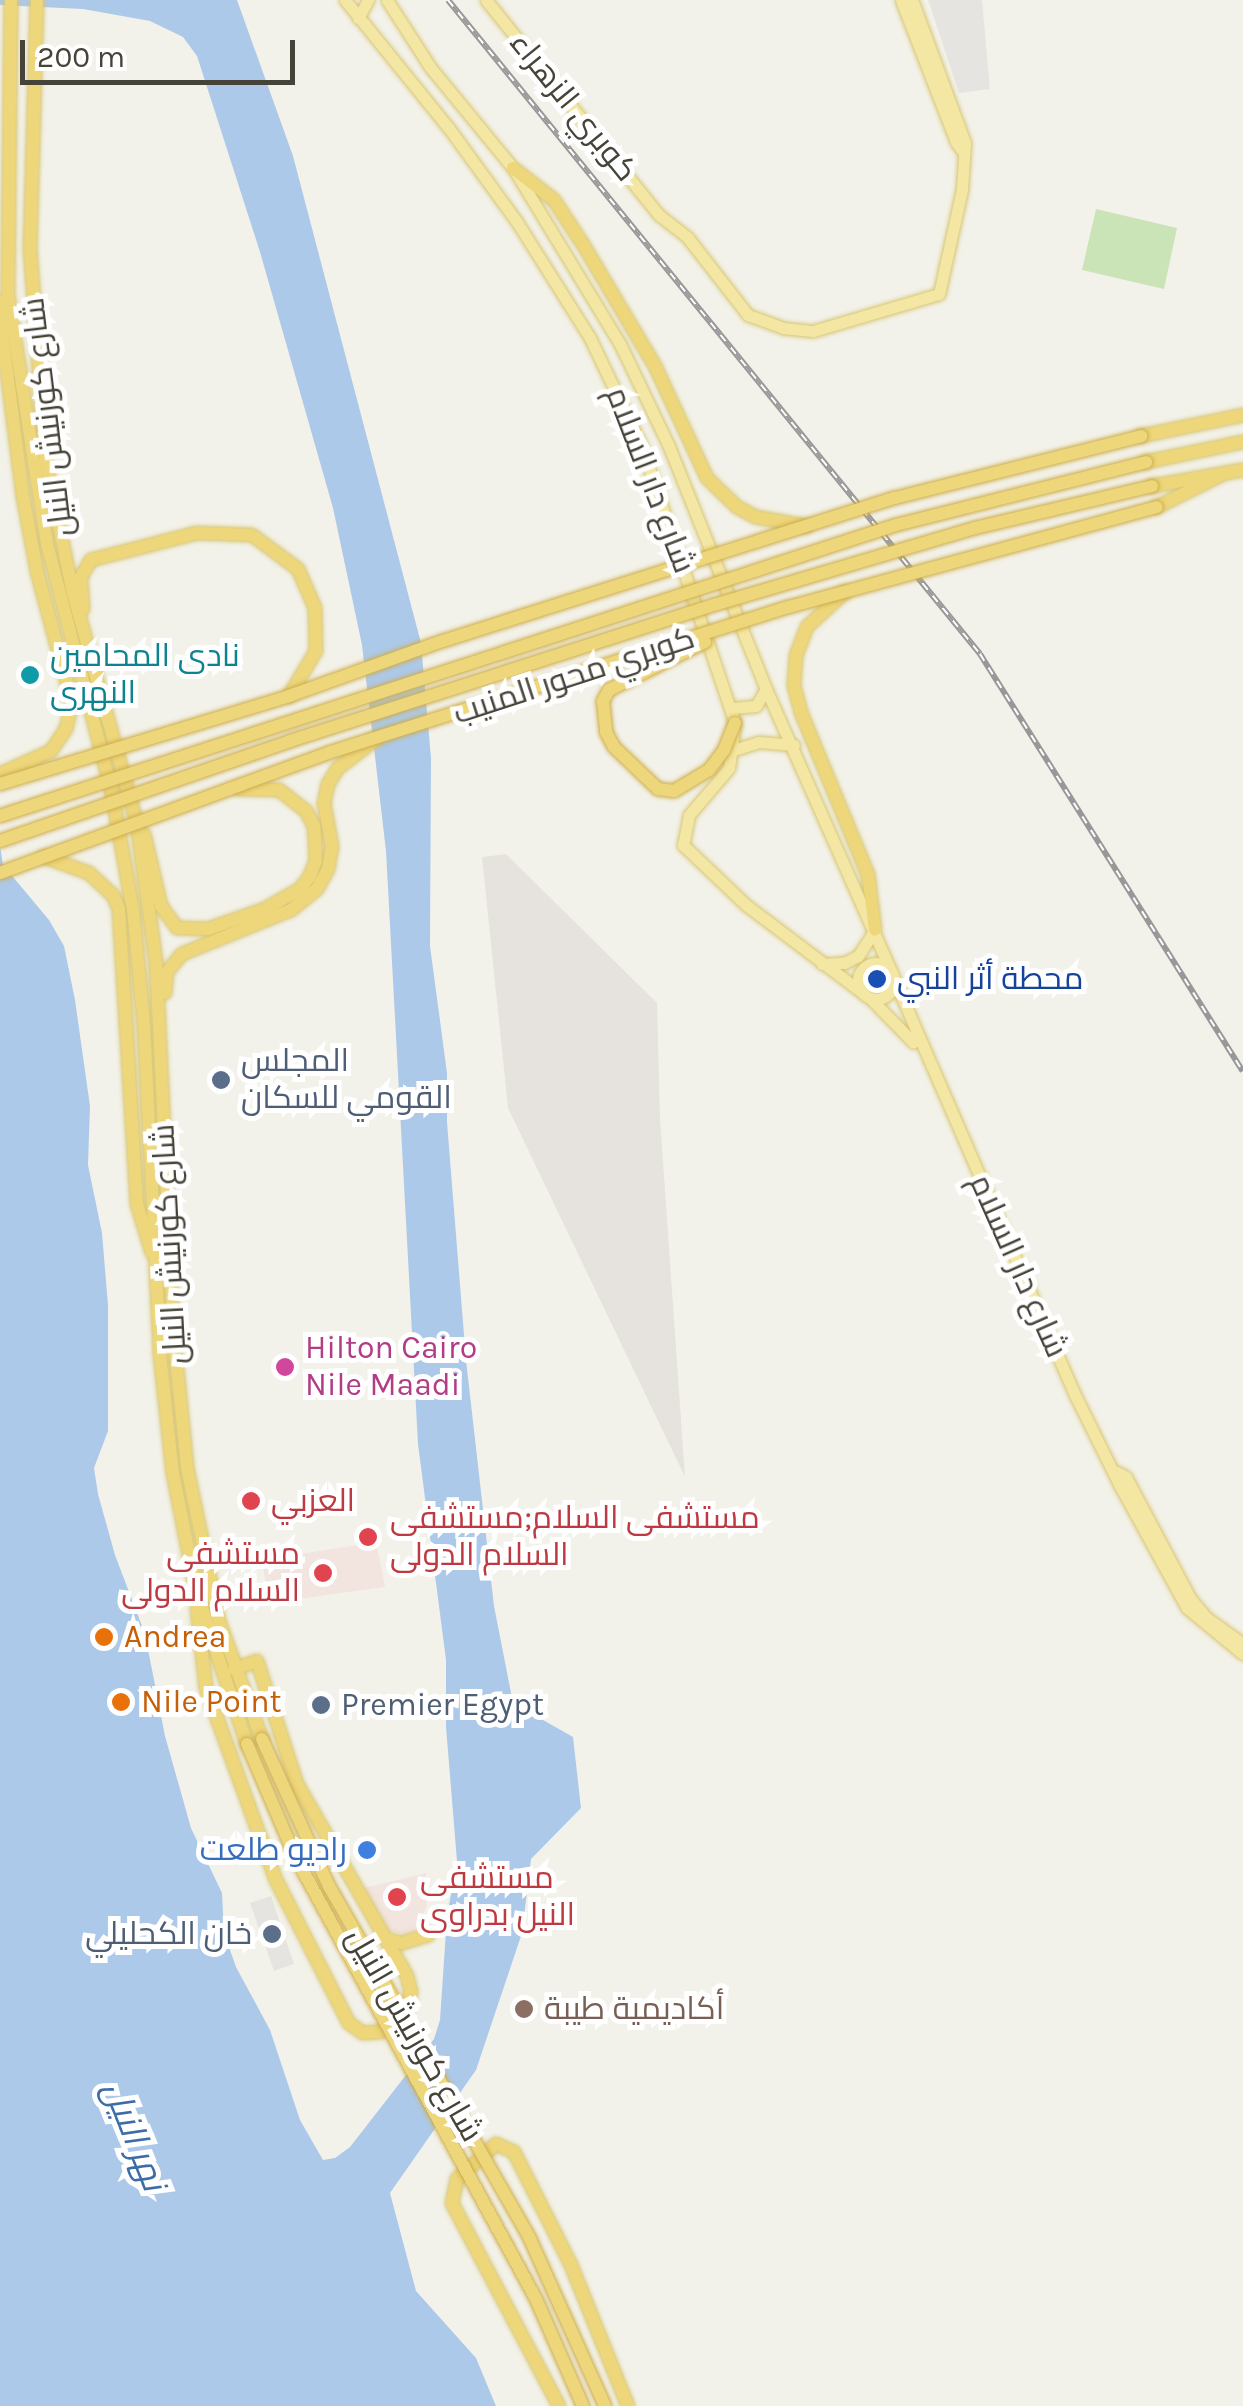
<!DOCTYPE html>
<html>
<head>
<meta charset="utf-8">
<style>
  body { margin:0 }
  #map { position:relative; width:1243px; height:2406px; overflow:hidden; background:#f3f2ea; font-family:Karla,Cairo,sans-serif }
  div>[style] { position:absolute }
  .industrial>* { inset:0; background:#e6e3de }
  .medical>* { inset:0; background:#f2e4df }
  .green>* { inset:0; background:#cae3b7 }
  .parking>* { inset:0; background:#e5e4e1 }
  .water>* { inset:0; background:#adc9e9 }
  .roads { filter:drop-shadow(0 0 2px #d7c674) drop-shadow(0 0 2px #d7c674) }
  .major>* { height:11px; margin:-5.5px; padding:0 5.5px; transform-origin:5.5px; border-radius:5.5px; background:#f4e7a3 }
  .major>.ring { margin:-5.5px; padding:0; box-sizing:content-box; background:none; border:11px solid #f4e7a3; border-radius:50% }
  .highway>* { height:12px; margin:-6px; padding:0 6px; transform-origin:6px; border-radius:6px; background:#eed67a }
  .rail>* { height:6px; margin-top:-3px; transform-origin:0; background:repeating-linear-gradient(90deg,#fff 0 8px,#989898 0 16px); box-sizing:border-box; border-block:2px solid #989898 }
  .bridges { filter:drop-shadow(0 0 2px #cdad4a) drop-shadow(0 0 2px #cdad4a) }
  .highway-bridge>* { height:12px; margin:-6px; padding:0 6px; transform-origin:6px; border-radius:6px; background:#eed67a }
  .dots>* { width:28px; height:28px; translate:-50% -50%; box-sizing:border-box; border:5px solid #fff; border-radius:50% }
  span { translate:-50% -50%; white-space:nowrap; text-align:center; line-height:1.15; -webkit-text-stroke:10px #fff; paint-order:stroke }
  .street-label { font-size:32px; color:#464339 }
  .culture-label { font-size:32px; color:#0d838f }
  .left { translate:0 -50%; text-align:left }
  .transit-label { font-size:32px; color:#164399 }
  .service-label { font-size:32px; color:#4e5e75 }
  .right { translate:-100% -50%; text-align:right }
  .hotel-label { font-size:32px; color:#b23c85 }
  .health-label { font-size:32px; color:#be3a42 }
  .food-label { font-size:32px; color:#c56008 }
  .shop-label { font-size:32px; color:#366cbe }
  .education-label { font-size:32px; color:#785e54 }
  .water-label { font-size:35px; color:#3d6da7; font-style:italic }
  .scale { position:absolute; left:20px; top:40px; width:275px; height:45px; box-sizing:border-box; border:5px solid #464339; border-top:0; padding-left:12px; font-size:30px; line-height:35px; white-space:nowrap; color:#464339; -webkit-text-stroke:8px #fff; paint-order:stroke }
</style>
</head>
<body>
<div id="map">
  <div class="industrial">
    <div style="clip-path:polygon(506px 854px,657px 1003px,660px 1118px,685px 1477px,508px 1108px,482px 857px)"></div>
  </div>
  <div class="medical">
    <div style="clip-path:polygon(376px 1542px,385px 1587px,269px 1603px,262px 1560px)"></div>
    <div style="clip-path:polygon(426px 1873px,427px 1905px,416px 1931px,406px 1935px,385px 1929px,363px 1888px)"></div>
  </div>
  <div class="green">
    <div style="clip-path:polygon(1096px 209px,1177px 228px,1164px 289px,1082px 270px)"></div>
  </div>
  <div class="parking">
    <div style="clip-path:polygon(928px 0,982px 0,990px 89px,959px 93px)"></div>
    <div style="clip-path:polygon(271px 1896px,294px 1964px,274px 1971px,250px 1903px)"></div>
  </div>
  <div class="water">
    <div style="clip-path:polygon(0 0,237px 0,293px 156px,421px 643px,431px 758px,430px 946px,447px 1073px,447px 1122px,466px 1360px,494px 1606px,513px 1703px,573px 1737px,581px 1808px,531px 1859px,522px 1933px,476px 2070px,390px 2193px,416px 2291px,476px 2358px,496px 2406px,0 2406px,0 846px,3px 865px,49px 920px,64px 946px,75px 1000px,90px 1106px,88px 1165px,102px 1233px,108px 1305px,108px 1431px,94px 1468px,98px 1494px,115px 1555px,145px 1634px,165px 1736px,191px 1828px,222px 1893px,224px 1933px,236px 1967px,270px 2030px,300px 2120px,323px 2160px,335px 2158px,350px 2147px,434px 2039px,440px 2020px,447px 1916px,457px 1861px,446px 1727px,446px 1660px,418px 1444px,386px 851px,362px 645px,333px 508px,260px 252px,197px 56px,183px 37px,150px 21px,83px 9px,0 5px)"></div>
  </div>
  <div class="roads">
    <div class="major">
      <div style="left:345px;top:0;width:164px;rotate:51deg"></div>
      <div style="left:448px;top:127px;width:117px;rotate:54deg"></div>
      <div style="left:517px;top:222px;width:137px;rotate:57.8deg"></div>
      <div style="left:590px;top:338px;width:121px;rotate:64.5deg"></div>
      <div style="left:642px;top:447px;width:291px;rotate:71.4deg"></div>
      <div style="left:735px;top:723px;width:45px;rotate:97.6deg"></div>
      <div style="left:729px;top:768px;width:62px;rotate:130.4deg"></div>
      <div style="left:689px;top:815px;width:31px;rotate:101deg"></div>
      <div style="left:683px;top:845px;width:87px;rotate:43.6deg"></div>
      <div style="left:746px;top:905px;width:148px;rotate:37deg"></div>
      <div style="left:387px;top:0;width:80px;rotate:57.3deg"></div>
      <div style="left:430px;top:67px;width:131px;rotate:50.6deg"></div>
      <div style="left:513px;top:168px;width:206px;rotate:58.7deg"></div>
      <div style="left:620px;top:344px;width:111px;rotate:64.4deg"></div>
      <div style="left:668px;top:444px;width:264px;rotate:68.2deg"></div>
      <div style="left:766px;top:689px;width:306px;rotate:66.1deg"></div>
      <div style="left:486px;top:0;width:276px;rotate:51.2deg"></div>
      <div style="left:659px;top:215px;width:37px;rotate:38deg"></div>
      <div style="left:688px;top:238px;width:98px;rotate:52.1deg"></div>
      <div style="left:748px;top:315px;width:37px;rotate:20deg"></div>
      <div style="left:783px;top:328px;width:30px;rotate:6deg"></div>
      <div style="left:813px;top:331px;width:131px;rotate:-16.4deg"></div>
      <div style="left:939px;top:294px;width:107px;rotate:-77.6deg"></div>
      <div style="left:962px;top:189px;width:46px;rotate:-86.3deg"></div>
      <div style="left:965px;top:143px;width:153px;rotate:-110.3deg"></div>
      <div style="left:901px;top:0;width:152px;rotate:68.8deg"></div>
      <div style="left:956px;top:142px;width:14px;rotate:54deg"></div>
      <div style="left:358px;top:18px;width:21px;rotate:-61deg"></div>
      <div style="left:733px;top:708px;width:23px;rotate:-5deg"></div>
      <div style="left:756px;top:706px;width:20px;rotate:-60deg"></div>
      <div style="left:734px;top:750px;width:26px;rotate:-18deg"></div>
      <div style="left:759px;top:742px;width:35px;rotate:5deg"></div>
      <div class="ring" style="left:858px;top:963px;width:25px;height:25px"></div>
      <div style="left:822px;top:964px;width:22px;rotate:-3deg"></div>
      <div style="left:844px;top:963px;width:16px;rotate:-27deg"></div>
      <div style="left:858px;top:956px;width:31px;rotate:-57deg"></div>
      <div style="left:894px;top:979px;width:456px;rotate:66.5deg"></div>
      <div style="left:1076px;top:1397px;width:97px;rotate:63.7deg"></div>
      <div style="left:1119px;top:1484px;width:141px;rotate:61.3deg"></div>
      <div style="left:1187px;top:1608px;width:72px;rotate:39.4deg"></div>
      <div style="left:870px;top:998px;width:62px;rotate:45.7deg"></div>
      <div style="left:1117px;top:1472px;width:10px;rotate:29deg"></div>
      <div style="left:1126px;top:1477px;width:137px;rotate:62.1deg"></div>
      <div style="left:1190px;top:1598px;width:26px;rotate:50deg"></div>
      <div style="left:1207px;top:1618px;width:44px;rotate:35.8deg"></div>
    </div>
    <div class="highway">
      <div style="left:11px;top:0;width:295px;rotate:90.6deg"></div>
      <div style="left:8px;top:295px;width:252px;rotate:81.1deg"></div>
      <div style="left:47px;top:544px;width:252px;rotate:75.3deg"></div>
      <div style="left:111px;top:788px;width:124px;rotate:79.8deg"></div>
      <div style="left:133px;top:910px;width:115px;rotate:84.5deg"></div>
      <div style="left:144px;top:1024px;width:330px;rotate:87.2deg"></div>
      <div style="left:160px;top:1354px;width:120px;rotate:83.8deg"></div>
      <div style="left:173px;top:1473px;width:119px;rotate:78.9deg"></div>
      <div style="left:196px;top:1590px;width:162px;rotate:71.7deg"></div>
      <div style="left:37px;top:0;width:248px;rotate:91.6deg"></div>
      <div style="left:30px;top:248px;width:215px;rotate:85.7deg"></div>
      <div style="left:46px;top:462px;width:134px;rotate:78.4deg"></div>
      <div style="left:73px;top:593px;width:239px;rotate:74.5deg"></div>
      <div style="left:137px;top:823px;width:140px;rotate:82.2deg"></div>
      <div style="left:156px;top:962px;width:367px;rotate:87.3deg"></div>
      <div style="left:173px;top:1329px;width:140px;rotate:84.2deg"></div>
      <div style="left:187px;top:1468px;width:156px;rotate:78.2deg"></div>
      <div style="left:219px;top:1621px;width:126px;rotate:70deg"></div>
      <div style="left:513px;top:168px;width:52px;rotate:38deg"></div>
      <div style="left:554px;top:200px;width:55px;rotate:56.9deg"></div>
      <div style="left:584px;top:246px;width:139px;rotate:59.4deg"></div>
      <div style="left:655px;top:366px;width:123px;rotate:65.1deg"></div>
      <div style="left:707px;top:478px;width:42px;rotate:44deg"></div>
      <div style="left:737px;top:507px;width:21px;rotate:28deg"></div>
      <div style="left:756px;top:517px;width:51px;rotate:10.2deg"></div>
      <div style="left:1141px;top:436px;width:104px;rotate:-11.6deg"></div>
      <div style="left:1146px;top:462px;width:99px;rotate:-11.7deg"></div>
      <div style="left:1152px;top:486px;width:92px;rotate:-10deg"></div>
      <div style="left:1157px;top:507px;width:72px;rotate:-26.6deg"></div>
      <div style="left:845px;top:592px;width:52px;rotate:137.4deg"></div>
      <div style="left:807px;top:627px;width:31px;rotate:111deg"></div>
      <div style="left:796px;top:656px;width:30px;rotate:94deg"></div>
      <div style="left:794px;top:686px;width:30px;rotate:75deg"></div>
      <div style="left:802px;top:715px;width:172px;rotate:67.5deg"></div>
      <div style="left:868px;top:874px;width:56px;rotate:82.9deg"></div>
      <div style="left:83px;top:609px;width:32px;rotate:-94deg"></div>
      <div style="left:81px;top:577px;width:20px;rotate:-60deg"></div>
      <div style="left:91px;top:560px;width:109px;rotate:-14.3deg"></div>
      <div style="left:197px;top:533px;width:55px;rotate:2.1deg"></div>
      <div style="left:252px;top:535px;width:57px;rotate:36.5deg"></div>
      <div style="left:298px;top:569px;width:43px;rotate:66.4deg"></div>
      <div style="left:315px;top:608px;width:43px;rotate:88.7deg"></div>
      <div style="left:316px;top:651px;width:52px;rotate:121deg"></div>
      <div style="left:0;top:774px;width:56px;rotate:-24.3deg"></div>
      <div style="left:51px;top:751px;width:27px;rotate:-56deg"></div>
      <div style="left:66px;top:729px;width:28px;rotate:-77deg"></div>
      <div style="left:72px;top:702px;width:136px;rotate:-105deg"></div>
      <div style="left:37px;top:571px;width:76px;rotate:-100.6deg"></div>
      <div style="left:23px;top:496px;width:173px;rotate:-97.3deg"></div>
      <div style="left:1px;top:324px;width:25px;rotate:-79deg"></div>
      <div style="left:144px;top:834px;width:74px;rotate:76.7deg"></div>
      <div style="left:161px;top:906px;width:27px;rotate:54deg"></div>
      <div style="left:177px;top:928px;width:31px;rotate:2deg"></div>
      <div style="left:208px;top:929px;width:60px;rotate:-19.3deg"></div>
      <div style="left:265px;top:909px;width:40px;rotate:-29.7deg"></div>
      <div style="left:300px;top:889px;width:16px;rotate:-52deg"></div>
      <div style="left:310px;top:876px;width:17px;rotate:-69deg"></div>
      <div style="left:316px;top:860px;width:34px;rotate:-93deg"></div>
      <div style="left:314px;top:826px;width:17px;rotate:-118deg"></div>
      <div style="left:306px;top:811px;width:34px;rotate:-142deg"></div>
      <div style="left:279px;top:790px;width:40px;rotate:-178.6deg"></div>
      <div style="left:45px;top:857px;width:47px;rotate:20deg"></div>
      <div style="left:89px;top:873px;width:33px;rotate:43deg"></div>
      <div style="left:113px;top:895px;width:15px;rotate:67deg"></div>
      <div style="left:119px;top:909px;width:296px;rotate:86.5deg"></div>
      <div style="left:137px;top:1204px;width:51px;rotate:73deg"></div>
      <div style="left:165px;top:993px;width:21px;rotate:-85deg"></div>
      <div style="left:167px;top:972px;width:23px;rotate:-50deg"></div>
      <div style="left:182px;top:954px;width:118px;rotate:-22deg"></div>
      <div style="left:291px;top:910px;width:33px;rotate:-39deg"></div>
      <div style="left:317px;top:889px;width:23px;rotate:-61deg"></div>
      <div style="left:328px;top:869px;width:22px;rotate:-80deg"></div>
      <div style="left:332px;top:847px;width:45px;rotate:-100.3deg"></div>
      <div style="left:324px;top:803px;width:19px;rotate:-78deg"></div>
      <div style="left:328px;top:784px;width:19px;rotate:-58deg"></div>
      <div style="left:338px;top:768px;width:48px;rotate:-37.3deg"></div>
      <div style="left:197px;top:1608px;width:81px;rotate:83.6deg"></div>
      <div style="left:206px;top:1688px;width:204px;rotate:70deg"></div>
      <div style="left:276px;top:1880px;width:161px;rotate:63deg"></div>
      <div style="left:349px;top:2023px;width:17px;rotate:36deg"></div>
      <div style="left:363px;top:2033px;width:17px;rotate:-3deg"></div>
      <div style="left:380px;top:2032px;width:34px;rotate:-40deg"></div>
      <div style="left:406px;top:2010px;width:19px;rotate:-74deg"></div>
      <div style="left:411px;top:1992px;width:16px;rotate:-104deg"></div>
      <div style="left:407px;top:1976px;width:221px;rotate:-119.8deg"></div>
      <div style="left:297px;top:1784px;width:129px;rotate:-108deg"></div>
      <div style="left:257px;top:1661px;width:24px;rotate:161deg"></div>
      <div style="left:384px;top:1938px;width:19px;rotate:16deg"></div>
      <div style="left:402px;top:1943px;width:28px;rotate:-17deg"></div>
      <div style="left:559px;top:2406px;width:229px;rotate:-117.8deg"></div>
      <div style="left:452px;top:2203px;width:25px;rotate:-78deg"></div>
      <div style="left:457px;top:2179px;width:52px;rotate:-41.9deg"></div>
      <div style="left:496px;top:2144px;width:20px;rotate:24deg"></div>
      <div style="left:514px;top:2152px;width:127px;rotate:63.2deg"></div>
      <div style="left:571px;top:2265px;width:152px;rotate:68deg"></div>
    </div>
  </div>
  <div class="rail">
    <div style="left:448px;top:0;width:843px;rotate:50.87deg"></div>
    <div style="left:980px;top:654px;width:493px;rotate:57.8deg"></div>
  </div>
  <div class="bridges">
    <div class="highway-bridge">
      <div style="left:705px;top:642px;width:107px;rotate:153.4deg"></div>
      <div style="left:609px;top:690px;width:13px;rotate:119deg"></div>
      <div style="left:603px;top:701px;width:31px;rotate:84deg"></div>
      <div style="left:606px;top:732px;width:17px;rotate:62deg"></div>
      <div style="left:614px;top:747px;width:61px;rotate:43.7deg"></div>
      <div style="left:658px;top:789px;width:16px;rotate:7deg"></div>
      <div style="left:674px;top:791px;width:41px;rotate:-31deg"></div>
      <div style="left:709px;top:770px;width:25px;rotate:-53deg"></div>
      <div style="left:724px;top:750px;width:29px;rotate:-68deg"></div>
      <div style="left:0;top:784px;width:302px;rotate:-16.9deg"></div>
      <div style="left:289px;top:696px;width:164px;rotate:-19.7deg"></div>
      <div style="left:443px;top:641px;width:474px;rotate:-17.6deg"></div>
      <div style="left:895px;top:498px;width:254px;rotate:-14.1deg"></div>
      <div style="left:0;top:816px;width:942px;rotate:-17.99deg"></div>
      <div style="left:896px;top:525px;width:258px;rotate:-14.1deg"></div>
      <div style="left:0;top:841px;width:307px;rotate:-19deg"></div>
      <div style="left:290px;top:741px;width:448px;rotate:-17.8deg"></div>
      <div style="left:717px;top:604px;width:269px;rotate:-16.4deg"></div>
      <div style="left:975px;top:528px;width:182px;rotate:-13.3deg"></div>
      <div style="left:0;top:873px;width:352px;rotate:-20.1deg"></div>
      <div style="left:331px;top:752px;width:480px;rotate:-17.6deg"></div>
      <div style="left:789px;top:607px;width:381px;rotate:-15.2deg"></div>
      <div style="left:262px;top:1739px;width:162px;rotate:65.5deg"></div>
      <div style="left:329px;top:1886px;width:406px;rotate:60.3deg"></div>
      <div style="left:530px;top:2239px;width:183px;rotate:65.8deg"></div>
      <div style="left:247px;top:1744px;width:122px;rotate:66.8deg"></div>
      <div style="left:295px;top:1856px;width:504px;rotate:61.45deg"></div>
      <div style="left:536px;top:2299px;width:117px;rotate:66.3deg"></div>
    </div>
  </div>
  <div class="dots">
    <div style="left:30px;top:675px;background:#0f9aa8"></div>
    <div style="left:877px;top:979px;background:#1a4fb4"></div>
    <div style="left:221px;top:1080px;background:#5c6f8a"></div>
    <div style="left:285px;top:1367px;background:#d1479c"></div>
    <div style="left:251px;top:1501px;background:#e0444e"></div>
    <div style="left:368px;top:1537px;background:#e0444e"></div>
    <div style="left:323px;top:1573px;background:#e0444e"></div>
    <div style="left:104px;top:1637px;background:#e8710a"></div>
    <div style="left:121px;top:1702px;background:#e8710a"></div>
    <div style="left:321px;top:1705px;background:#5c6f8a"></div>
    <div style="left:367px;top:1850px;background:#3f7fe0"></div>
    <div style="left:397px;top:1897px;background:#e0444e"></div>
    <div style="left:272px;top:1934px;background:#5c6f8a"></div>
    <div style="left:524px;top:2009px;background:#8d6e63"></div>
  </div>
  <div class="street-label">
    <span style="left:573px;top:107px;rotate:51deg">كوبري الزهراء</span>
    <span style="left:48px;top:417px;rotate:-97deg">شارع كورنيش النيل</span>
    <span style="left:650px;top:480px;rotate:69deg">شارع دار السلام</span>
    <span style="left:574px;top:676px;rotate:-18deg">كوبري محور المنيب</span>
    <span style="left:170px;top:1244px;rotate:-93deg">شارع كورنيش النيل</span>
    <span style="left:1018px;top:1266px;rotate:66deg">شارع دار السلام</span>
    <span style="left:414px;top:2035px;rotate:60deg">شارع كورنيش النيل</span>
  </div>
  <div class="culture-label">
    <span class="left" style="left:50px;top:675px">نادى المحامين<br>النهرى</span>
  </div>
  <div class="transit-label">
    <span class="left" style="left:897px;top:979px">محطة أثر النبي</span>
  </div>
  <div class="service-label">
    <span class="left" style="left:241px;top:1080px">المجلس<br>القومي للسكان</span>
    <span class="left" style="left:341px;top:1705px">Premier Egypt</span>
    <span class="right" style="left:252px;top:1934px">خان الكحليلي</span>
  </div>
  <div class="hotel-label">
    <span class="left" style="left:305px;top:1367px">Hilton Cairo<br>Nile Maadi</span>
  </div>
  <div class="health-label">
    <span class="left" style="left:271px;top:1501px">العزبي</span>
    <span class="left" style="left:390px;top:1537px">مستشفى السلام;مستشفى<br>السلام الدولى</span>
    <span class="right" style="left:300px;top:1573px">مستشفى<br>السلام الدولى</span>
    <span class="left" style="left:420px;top:1897px">مستشفى<br>النيل بدراوى</span>
  </div>
  <div class="food-label">
    <span class="left" style="left:124px;top:1637px">Andrea</span>
    <span class="left" style="left:141px;top:1702px">Nile Point</span>
  </div>
  <div class="shop-label">
    <span class="right" style="left:347px;top:1850px">راديو طلعت</span>
  </div>
  <div class="education-label">
    <span class="left" style="left:544px;top:2009px">أكاديمية طيبة</span>
  </div>
  <div class="water-label">
    <span style="left:134px;top:2136px;rotate:68deg">نهر النيل</span>
  </div>
  <div class="scale">200 m</div>
</div>
</body>
</html>
